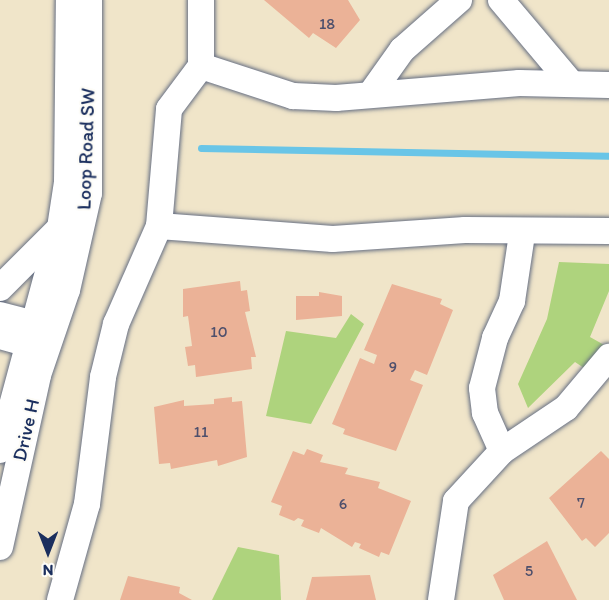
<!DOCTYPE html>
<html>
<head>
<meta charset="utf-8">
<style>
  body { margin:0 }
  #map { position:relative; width:609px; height:600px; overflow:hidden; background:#f0e5c9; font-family:Itim,sans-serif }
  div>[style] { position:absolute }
  .green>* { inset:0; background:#aed37d }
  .stream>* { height:7px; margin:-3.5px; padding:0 3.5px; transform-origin:3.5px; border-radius:3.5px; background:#69c5e7 }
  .building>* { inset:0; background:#ebb297 }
  .roads { filter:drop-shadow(0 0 2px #666f83) drop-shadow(0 0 2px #666f83) }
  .minor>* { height:26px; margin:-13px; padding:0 13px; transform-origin:13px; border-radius:13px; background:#fff }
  span { translate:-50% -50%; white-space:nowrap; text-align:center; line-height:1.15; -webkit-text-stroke:4.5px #fdfcf7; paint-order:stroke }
  .number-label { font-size:16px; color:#4f506c }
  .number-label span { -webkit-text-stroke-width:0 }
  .street-label { font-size:20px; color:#1b2f5e }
  .north { position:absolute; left:18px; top:522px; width:60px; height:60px; -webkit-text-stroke:4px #fdfcf7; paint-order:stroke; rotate:180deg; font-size:16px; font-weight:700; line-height:24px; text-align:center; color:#1b2f5e }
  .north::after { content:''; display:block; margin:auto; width:21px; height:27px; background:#1b2f5e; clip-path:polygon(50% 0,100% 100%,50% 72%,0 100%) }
</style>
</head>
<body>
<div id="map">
  <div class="green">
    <div style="clip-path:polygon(559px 262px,609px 264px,609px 291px,590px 337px,606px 346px,590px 372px,575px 362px,528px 408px,518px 384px,547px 319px)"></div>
    <div style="clip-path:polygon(351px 314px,364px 324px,311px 424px,266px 416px,286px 331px,336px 338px)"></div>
    <div style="clip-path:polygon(238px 547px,279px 555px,281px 600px,212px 600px)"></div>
  </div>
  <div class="stream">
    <div style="left:201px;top:148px;width:408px;rotate:1.1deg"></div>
  </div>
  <div class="building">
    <div style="clip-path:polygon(264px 0,348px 0,360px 20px,336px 48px,313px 33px,309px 38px)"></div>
    <div style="clip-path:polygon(240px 281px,241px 291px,247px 290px,250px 311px,245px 312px,256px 357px,251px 357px,252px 369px,196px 377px,195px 365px,188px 366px,185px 347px,192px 346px,188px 316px,183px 317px,183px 289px)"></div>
    <div style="clip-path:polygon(392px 284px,442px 299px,440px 304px,453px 310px,427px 375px,415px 370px,410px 380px,423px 385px,396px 451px,343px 434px,345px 429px,332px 424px,360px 358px,374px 364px,377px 355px,364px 350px)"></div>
    <div style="clip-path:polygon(319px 292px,342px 296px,342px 316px,296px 320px,296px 296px,319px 296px)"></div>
    <div style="clip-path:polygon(232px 397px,232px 402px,242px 401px,247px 457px,218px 466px,217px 460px,171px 469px,170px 463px,159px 464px,154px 407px,184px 400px,184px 406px,214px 404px,214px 399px)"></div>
    <div style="clip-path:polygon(307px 449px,323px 455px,320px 462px,348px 468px,345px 474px,380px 482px,378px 488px,411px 501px,389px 555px,381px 552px,379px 557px,359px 548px,361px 544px,355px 542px,352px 547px,321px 528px,319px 533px,301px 526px,304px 520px,298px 518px,294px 521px,279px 515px,282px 506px,271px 502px,293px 451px,304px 455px)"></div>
    <div style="clip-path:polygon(601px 451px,609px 459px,609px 533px,595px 547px,586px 538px,582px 541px,549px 498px)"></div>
    <div style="clip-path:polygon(547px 541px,577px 600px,504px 600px,493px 575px)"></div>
    <div style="clip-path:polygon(370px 575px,376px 600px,306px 600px,312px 577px)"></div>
    <div style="clip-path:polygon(128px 576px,180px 587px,179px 593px,192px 600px,120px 600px)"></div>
  </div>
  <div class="roads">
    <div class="minor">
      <div style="left:201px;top:0;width:66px;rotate:90deg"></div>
      <div style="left:201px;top:66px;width:97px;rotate:18.1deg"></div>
      <div style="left:293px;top:96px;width:43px;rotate:2.7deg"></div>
      <div style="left:336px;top:98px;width:184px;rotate:-4.7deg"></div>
      <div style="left:519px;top:83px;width:90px;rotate:1.3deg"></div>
      <div style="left:501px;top:0;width:107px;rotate:49.9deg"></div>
      <div style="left:370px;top:95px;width:55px;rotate:-54.6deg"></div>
      <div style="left:402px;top:50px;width:76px;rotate:-41.3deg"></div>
      <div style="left:159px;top:226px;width:117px;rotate:-85.1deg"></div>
      <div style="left:169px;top:109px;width:54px;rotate:-53.3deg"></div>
      <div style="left:0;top:288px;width:85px;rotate:-45deg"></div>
      <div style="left:0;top:315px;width:52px;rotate:14.6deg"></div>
      <div style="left:0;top:336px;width:45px;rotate:15.6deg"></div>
      <div style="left:0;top:450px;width:230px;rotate:-74.9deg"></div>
      <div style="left:60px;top:228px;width:47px;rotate:-81.3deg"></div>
      <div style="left:67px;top:182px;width:182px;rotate:-89.4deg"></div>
      <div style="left:502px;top:451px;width:42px;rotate:-114.1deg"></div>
      <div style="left:485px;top:413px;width:25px;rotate:-97deg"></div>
      <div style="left:482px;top:388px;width:52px;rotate:-75.4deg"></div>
      <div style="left:495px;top:338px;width:41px;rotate:-65.3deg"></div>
      <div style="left:512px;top:301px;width:68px;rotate:-81.5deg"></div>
      <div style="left:0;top:547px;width:176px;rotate:-77.5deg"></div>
      <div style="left:38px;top:375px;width:90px;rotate:-71.2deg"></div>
      <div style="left:67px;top:290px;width:99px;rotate:-77.2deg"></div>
      <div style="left:89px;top:193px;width:193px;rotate:-90deg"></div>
      <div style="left:60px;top:600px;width:100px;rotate:-74.3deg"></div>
      <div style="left:87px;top:504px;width:128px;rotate:-82.8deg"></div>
      <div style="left:103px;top:377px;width:55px;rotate:-76.2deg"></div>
      <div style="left:116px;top:324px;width:107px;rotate:-66.3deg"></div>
      <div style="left:159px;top:226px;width:174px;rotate:4.3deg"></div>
      <div style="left:333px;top:239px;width:132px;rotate:-3.9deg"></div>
      <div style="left:465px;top:230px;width:144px;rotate:0.4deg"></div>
      <div style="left:441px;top:600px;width:100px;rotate:-81.4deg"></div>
      <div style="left:456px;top:501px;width:68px;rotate:-47.4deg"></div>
      <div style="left:502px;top:451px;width:77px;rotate:-33.9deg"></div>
      <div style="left:566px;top:408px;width:67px;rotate:-49.9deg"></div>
    </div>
  </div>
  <div class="number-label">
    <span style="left:327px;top:24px">18</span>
    <span style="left:219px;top:332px">10</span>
    <span style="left:393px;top:367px">9</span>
    <span style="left:201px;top:432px">11</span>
    <span style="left:581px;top:503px">7</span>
    <span style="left:343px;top:504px">6</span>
    <span style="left:529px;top:571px">5</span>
  </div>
  <div class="street-label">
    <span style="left:86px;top:149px;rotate:-88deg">Loop Road SW</span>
    <span style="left:26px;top:430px;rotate:-77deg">Drive H</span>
  </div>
  <div class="north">N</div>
</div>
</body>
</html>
